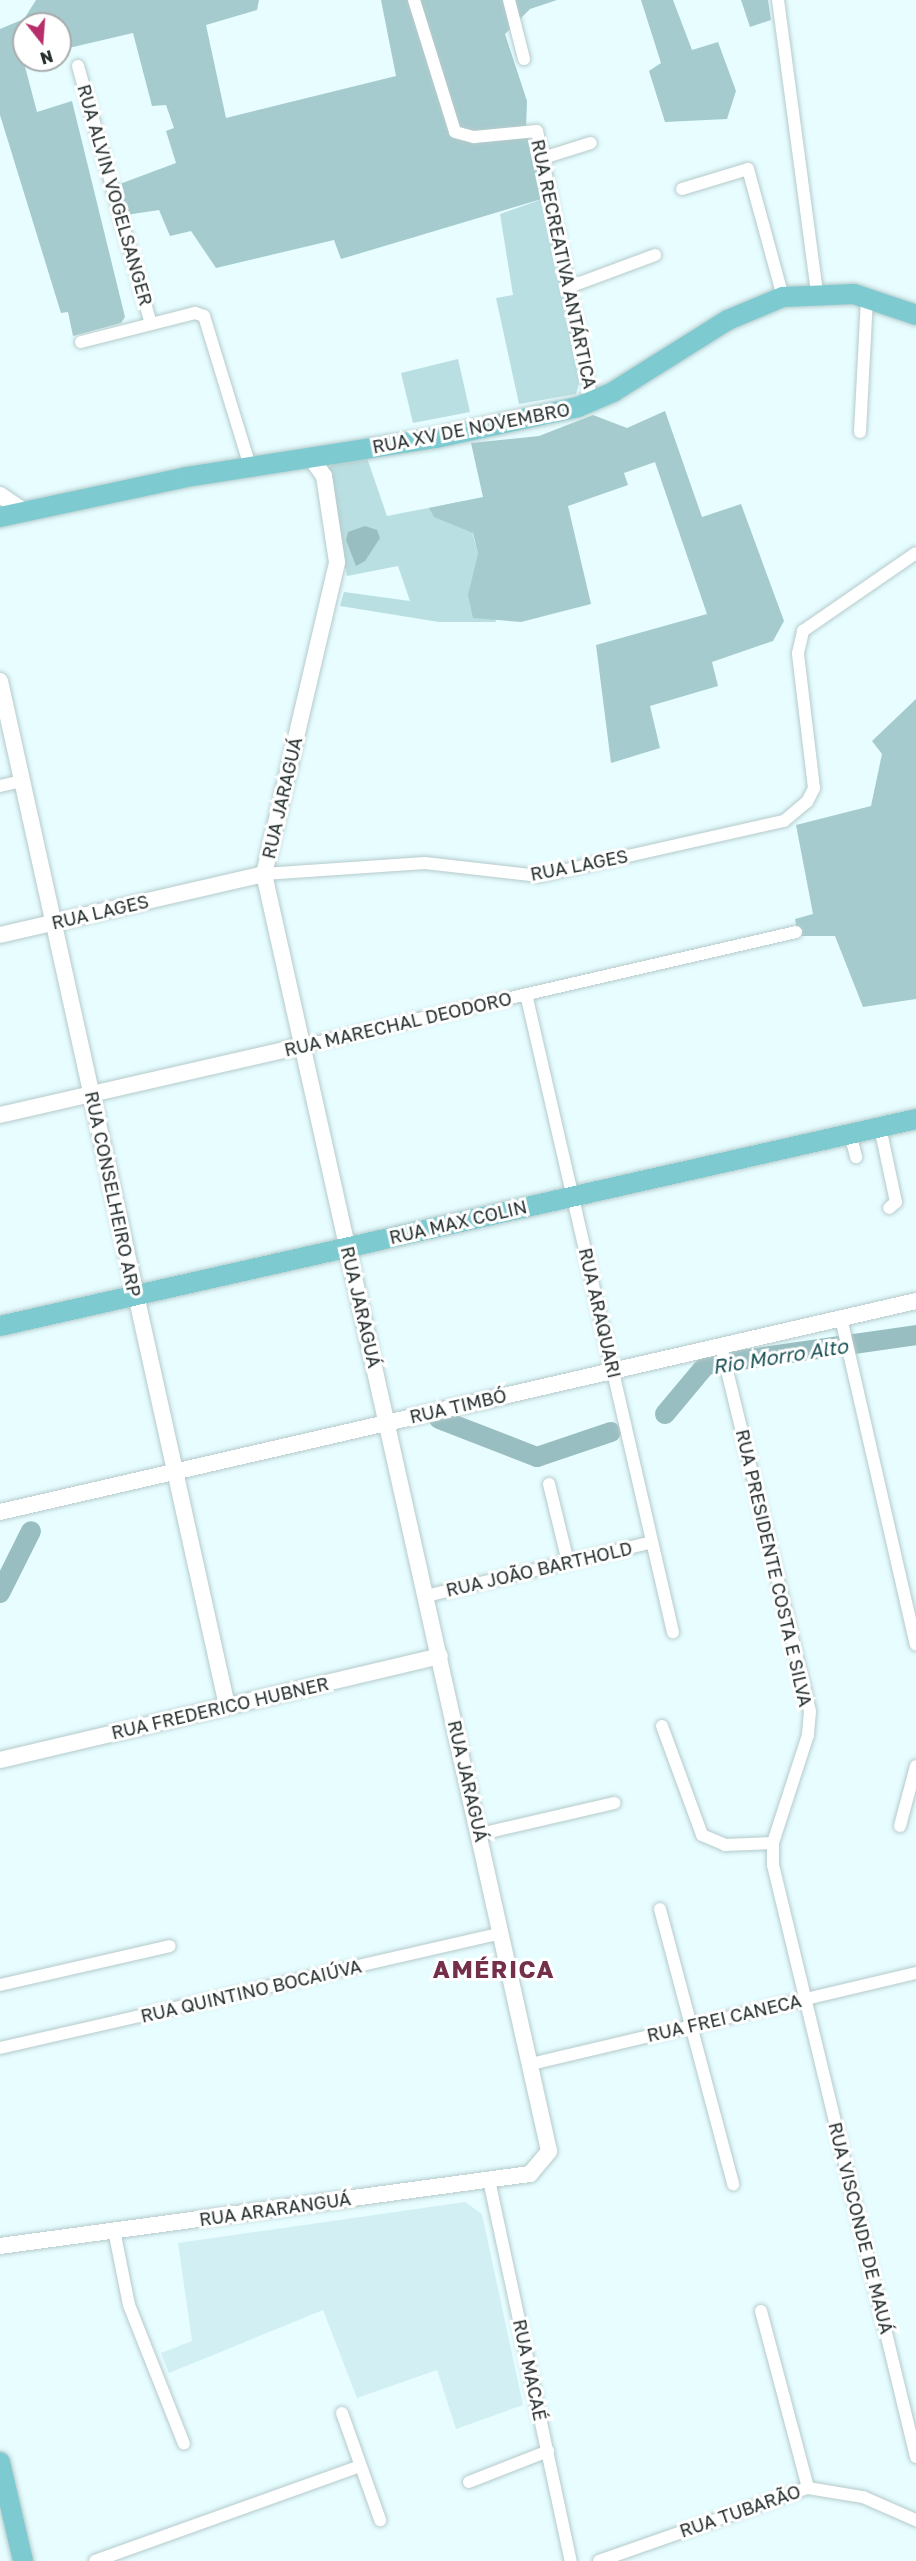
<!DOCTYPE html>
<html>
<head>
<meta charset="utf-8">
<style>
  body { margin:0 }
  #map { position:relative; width:916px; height:2561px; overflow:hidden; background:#e7fdff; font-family:"Golos Text",sans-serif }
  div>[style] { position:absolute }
  .built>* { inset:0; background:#d2f0f3 }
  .green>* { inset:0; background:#badfe2 }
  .forest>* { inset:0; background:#a5cbce }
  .water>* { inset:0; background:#99bec1 }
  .river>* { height:20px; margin:-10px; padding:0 10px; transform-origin:10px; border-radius:10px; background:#99bec1 }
  .roads { filter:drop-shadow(0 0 2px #b5cacb) drop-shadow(0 0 2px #b5cacb) }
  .street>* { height:12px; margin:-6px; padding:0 6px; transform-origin:6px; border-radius:6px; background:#fff }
  .secondary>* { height:16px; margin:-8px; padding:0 8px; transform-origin:8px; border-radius:8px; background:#fff }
  .primary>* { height:20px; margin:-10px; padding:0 10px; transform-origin:10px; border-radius:10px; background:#7dcbd1 }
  span { translate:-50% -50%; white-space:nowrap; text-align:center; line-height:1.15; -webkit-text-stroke:6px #fff; paint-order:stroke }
  .street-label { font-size:18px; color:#262f2f }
  .water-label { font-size:20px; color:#1b5155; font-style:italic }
  .district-label { font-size:24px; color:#74304a; font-weight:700; letter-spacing:1.5px }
  .north { position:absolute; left:12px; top:12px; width:60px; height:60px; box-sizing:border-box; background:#fff; border:2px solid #a8acac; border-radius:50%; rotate:163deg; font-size:16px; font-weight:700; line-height:24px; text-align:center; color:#262f2f }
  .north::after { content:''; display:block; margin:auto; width:21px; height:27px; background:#b72e6b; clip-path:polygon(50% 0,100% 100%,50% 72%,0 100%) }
</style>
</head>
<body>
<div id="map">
  <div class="built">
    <div style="clip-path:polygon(465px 2202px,482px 2214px,523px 2405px,456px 2429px,437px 2370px,357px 2398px,323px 2310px,169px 2373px,161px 2353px,192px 2341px,178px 2243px)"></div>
  </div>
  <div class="green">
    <div style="clip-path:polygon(545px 198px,581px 376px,576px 394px,519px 404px,496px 298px,513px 295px,500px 214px)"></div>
    <div style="clip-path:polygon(458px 359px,470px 412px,413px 423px,401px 373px)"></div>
    <div style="clip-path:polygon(367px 458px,387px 516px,464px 501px,496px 622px,439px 622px,340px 606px,344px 592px,410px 601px,398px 566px,347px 576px,326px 472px,332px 464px)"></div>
  </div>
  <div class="forest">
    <div style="clip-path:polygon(36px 0,259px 0,257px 10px,206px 25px,226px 118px,396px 76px,381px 0,557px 0,530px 9px,505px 34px,527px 101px,526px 129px,545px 198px,341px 259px,334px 240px,216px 268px,191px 231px,170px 236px,159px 210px,126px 215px,117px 185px,176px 163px,166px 131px,174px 128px,166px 105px,152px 106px,133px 33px,60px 50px,60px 24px,24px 24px,23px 59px,37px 112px,72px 101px,125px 317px,121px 323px,73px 336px,68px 312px,61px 313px,0 115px,0 29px,24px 19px)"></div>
    <div style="clip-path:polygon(641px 0,673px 0,692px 50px,718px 42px,736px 91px,727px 119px,665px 122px,649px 71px,661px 63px)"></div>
    <div style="clip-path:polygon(741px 0,768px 0,771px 20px,750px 27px)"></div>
    <div style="clip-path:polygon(665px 411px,702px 517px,741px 504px,784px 621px,773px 641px,712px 662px,718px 686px,650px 706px,660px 748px,611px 763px,596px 645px,707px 614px,655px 462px,624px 473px,628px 485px,568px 506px,591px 604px,521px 622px,473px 618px,468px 595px,478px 554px,473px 533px,434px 517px,429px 508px,483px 497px,471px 443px,539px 436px,593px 415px,627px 428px)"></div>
    <div style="clip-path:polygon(916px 699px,916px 999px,863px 1007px,835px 936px,798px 936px,795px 919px,813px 914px,796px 825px,871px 806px,882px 754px,872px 741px)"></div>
  </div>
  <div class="water">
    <div style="clip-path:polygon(365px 526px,377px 530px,380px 538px,365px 561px,356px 566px,346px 540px,348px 532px)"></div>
  </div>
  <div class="river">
    <div style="left:665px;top:1414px;width:64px;rotate:-50.1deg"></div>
    <div style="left:706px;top:1365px;width:212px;rotate:-8.1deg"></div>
    <div style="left:439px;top:1419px;width:105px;rotate:21.2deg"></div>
    <div style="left:537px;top:1457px;width:78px;rotate:-18.7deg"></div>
    <div style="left:0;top:1593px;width:69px;rotate:-63.4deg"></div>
  </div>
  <div class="roads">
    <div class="street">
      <div style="left:414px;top:0;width:138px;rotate:72.7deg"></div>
      <div style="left:455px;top:132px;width:20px;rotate:15deg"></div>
      <div style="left:474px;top:137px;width:63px;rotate:-5.4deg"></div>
      <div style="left:537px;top:131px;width:277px;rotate:78.5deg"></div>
      <div style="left:509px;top:0;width:61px;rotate:75.7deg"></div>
      <div style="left:778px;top:0;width:295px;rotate:82.4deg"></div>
      <div style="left:78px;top:66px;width:268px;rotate:74.2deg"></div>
      <div style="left:543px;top:158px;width:50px;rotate:-17.4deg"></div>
      <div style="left:682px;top:189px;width:69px;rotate:-16.9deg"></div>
      <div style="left:748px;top:169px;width:133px;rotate:74.7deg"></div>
      <div style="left:569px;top:287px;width:92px;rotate:-20.4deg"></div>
      <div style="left:81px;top:342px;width:118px;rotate:-14.3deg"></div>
      <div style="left:195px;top:313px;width:9px;rotate:18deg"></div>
      <div style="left:204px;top:316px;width:157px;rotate:73deg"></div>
      <div style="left:860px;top:432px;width:134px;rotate:-87deg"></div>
      <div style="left:0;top:786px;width:23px;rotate:-13deg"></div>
      <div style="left:264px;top:874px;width:161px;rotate:-3.9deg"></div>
      <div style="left:425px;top:863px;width:115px;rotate:6.5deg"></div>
      <div style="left:539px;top:876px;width:251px;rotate:-12.7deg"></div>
      <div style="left:784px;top:821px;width:30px;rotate:-40deg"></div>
      <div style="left:807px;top:802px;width:16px;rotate:-63deg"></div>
      <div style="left:814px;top:788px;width:136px;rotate:-96.8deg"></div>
      <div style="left:798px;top:653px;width:23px;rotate:-77deg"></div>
      <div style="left:803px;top:631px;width:137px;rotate:-34.6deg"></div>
      <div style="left:526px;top:994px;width:655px;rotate:77.03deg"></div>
      <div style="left:302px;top:1046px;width:507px;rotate:-12.99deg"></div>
      <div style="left:880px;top:1127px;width:77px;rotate:78deg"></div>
      <div style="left:896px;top:1202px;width:9px;rotate:139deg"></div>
      <div style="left:850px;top:1134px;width:24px;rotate:75deg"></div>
      <div style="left:841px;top:1318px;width:335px;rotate:77.1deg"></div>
      <div style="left:721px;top:1346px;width:376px;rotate:76.3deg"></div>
      <div style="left:810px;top:1711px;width:24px;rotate:95deg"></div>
      <div style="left:808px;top:1735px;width:114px;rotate:108deg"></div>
      <div style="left:773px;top:1843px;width:22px;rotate:90deg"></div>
      <div style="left:773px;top:1865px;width:609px;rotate:76.42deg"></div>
      <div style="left:549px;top:1484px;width:80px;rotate:76.3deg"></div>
      <div style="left:426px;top:1596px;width:232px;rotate:-13.4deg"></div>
      <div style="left:662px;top:1726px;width:116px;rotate:69.8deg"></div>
      <div style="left:702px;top:1835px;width:25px;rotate:23deg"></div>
      <div style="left:725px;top:1845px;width:48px;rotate:-2.4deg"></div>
      <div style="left:900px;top:1826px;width:62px;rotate:-75.1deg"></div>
      <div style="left:480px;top:1834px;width:138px;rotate:-13deg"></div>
      <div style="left:660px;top:1909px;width:285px;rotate:75.1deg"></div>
      <div style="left:0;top:1985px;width:174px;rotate:-12.9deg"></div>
      <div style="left:0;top:2048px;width:515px;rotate:-12.9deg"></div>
      <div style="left:531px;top:2064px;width:396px;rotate:-13.3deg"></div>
      <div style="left:489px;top:2180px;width:390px;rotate:77.9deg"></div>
      <div style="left:114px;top:2230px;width:76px;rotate:78.7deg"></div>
      <div style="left:129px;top:2305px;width:149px;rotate:68.4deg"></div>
      <div style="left:761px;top:2311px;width:183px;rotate:75.1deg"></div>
      <div style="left:342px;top:2413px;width:114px;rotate:70.4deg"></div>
      <div style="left:469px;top:2482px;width:85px;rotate:-21.4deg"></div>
      <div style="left:95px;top:2561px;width:282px;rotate:-19.7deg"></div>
      <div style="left:599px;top:2561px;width:221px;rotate:-19.3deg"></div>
      <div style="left:808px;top:2488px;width:56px;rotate:9.3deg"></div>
      <div style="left:863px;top:2497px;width:58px;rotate:23.5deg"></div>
    </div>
    <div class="secondary">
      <div style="left:0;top:495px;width:32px;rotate:34deg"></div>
      <div style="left:0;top:681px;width:1050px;rotate:77.51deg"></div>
      <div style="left:0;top:935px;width:271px;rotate:-13deg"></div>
      <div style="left:0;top:1115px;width:310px;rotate:-12.9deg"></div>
      <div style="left:0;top:1512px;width:940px;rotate:-12.97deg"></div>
      <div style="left:0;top:1760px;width:452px;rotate:-13.3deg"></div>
      <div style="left:0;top:2246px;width:535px;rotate:-7.74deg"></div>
      <div style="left:530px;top:2174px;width:30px;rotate:-50deg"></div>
      <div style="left:549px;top:2151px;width:1308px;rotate:-102.58deg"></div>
      <div style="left:264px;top:874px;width:320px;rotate:-76.8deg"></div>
      <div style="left:337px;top:562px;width:87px;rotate:-98.6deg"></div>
      <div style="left:324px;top:476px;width:24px;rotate:-126deg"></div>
    </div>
    <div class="primary">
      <div style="left:0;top:517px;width:190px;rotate:-12.1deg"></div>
      <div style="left:186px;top:477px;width:253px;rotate:-8.9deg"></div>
      <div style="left:436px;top:438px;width:145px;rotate:-12.3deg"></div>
      <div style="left:578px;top:407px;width:38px;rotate:-23deg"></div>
      <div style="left:613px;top:392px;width:136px;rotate:-32.1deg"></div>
      <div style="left:728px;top:320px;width:60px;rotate:-22.7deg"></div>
      <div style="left:783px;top:297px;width:71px;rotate:-2.4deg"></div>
      <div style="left:854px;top:294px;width:65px;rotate:18.7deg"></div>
      <div style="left:0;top:1326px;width:939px;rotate:-12.73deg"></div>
      <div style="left:0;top:2462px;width:102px;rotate:76.9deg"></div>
    </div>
  </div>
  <div class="street-label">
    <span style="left:115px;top:195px;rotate:74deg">RUA ALVIN VOGELSANGER</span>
    <span style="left:564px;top:264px;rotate:78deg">RUA RECREATIVA ANTÁRTICA</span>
    <span style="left:471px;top:428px;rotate:-11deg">RUA XV DE NOVEMBRO</span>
    <span style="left:282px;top:798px;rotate:-77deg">RUA JARAGUÁ</span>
    <span style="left:579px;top:865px;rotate:-11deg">RUA LAGES</span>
    <span style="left:100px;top:912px;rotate:-13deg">RUA LAGES</span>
    <span style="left:398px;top:1024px;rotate:-13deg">RUA MARECHAL DEODORO</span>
    <span style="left:113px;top:1194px;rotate:78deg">RUA CONSELHEIRO ARP</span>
    <span style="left:458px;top:1222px;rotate:-13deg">RUA MAX COLIN</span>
    <span style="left:361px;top:1307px;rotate:77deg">RUA JARAGUÁ</span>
    <span style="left:600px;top:1313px;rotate:77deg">RUA ARAQUARI</span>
    <span style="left:458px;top:1406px;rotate:-13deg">RUA TIMBÓ</span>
    <span style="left:774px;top:1568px;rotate:77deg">RUA PRESIDENTE COSTA E SILVA</span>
    <span style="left:539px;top:1569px;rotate:-13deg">RUA JOÃO BARTHOLD</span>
    <span style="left:220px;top:1708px;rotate:-13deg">RUA FREDERICO HUBNER</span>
    <span style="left:468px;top:1781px;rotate:77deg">RUA JARAGUÁ</span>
    <span style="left:251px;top:1991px;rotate:-13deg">RUA QUINTINO BOCAIÚVA</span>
    <span style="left:724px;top:2018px;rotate:-13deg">RUA FREI CANECA</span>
    <span style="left:275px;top:2209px;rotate:-8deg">RUA ARARANGUÁ</span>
    <span style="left:861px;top:2228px;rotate:76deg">RUA VISCONDE DE MAUÁ</span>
    <span style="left:530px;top:2370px;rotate:78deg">RUA MACAÉ</span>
    <span style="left:740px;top:2511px;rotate:-19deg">RUA TUBARÃO</span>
  </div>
  <div class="water-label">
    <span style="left:780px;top:1356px;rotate:-9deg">Rio Morro Alto</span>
  </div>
  <div class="district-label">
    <span style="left:494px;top:1969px">AMÉRICA</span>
  </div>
  <div class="north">N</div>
</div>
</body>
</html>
